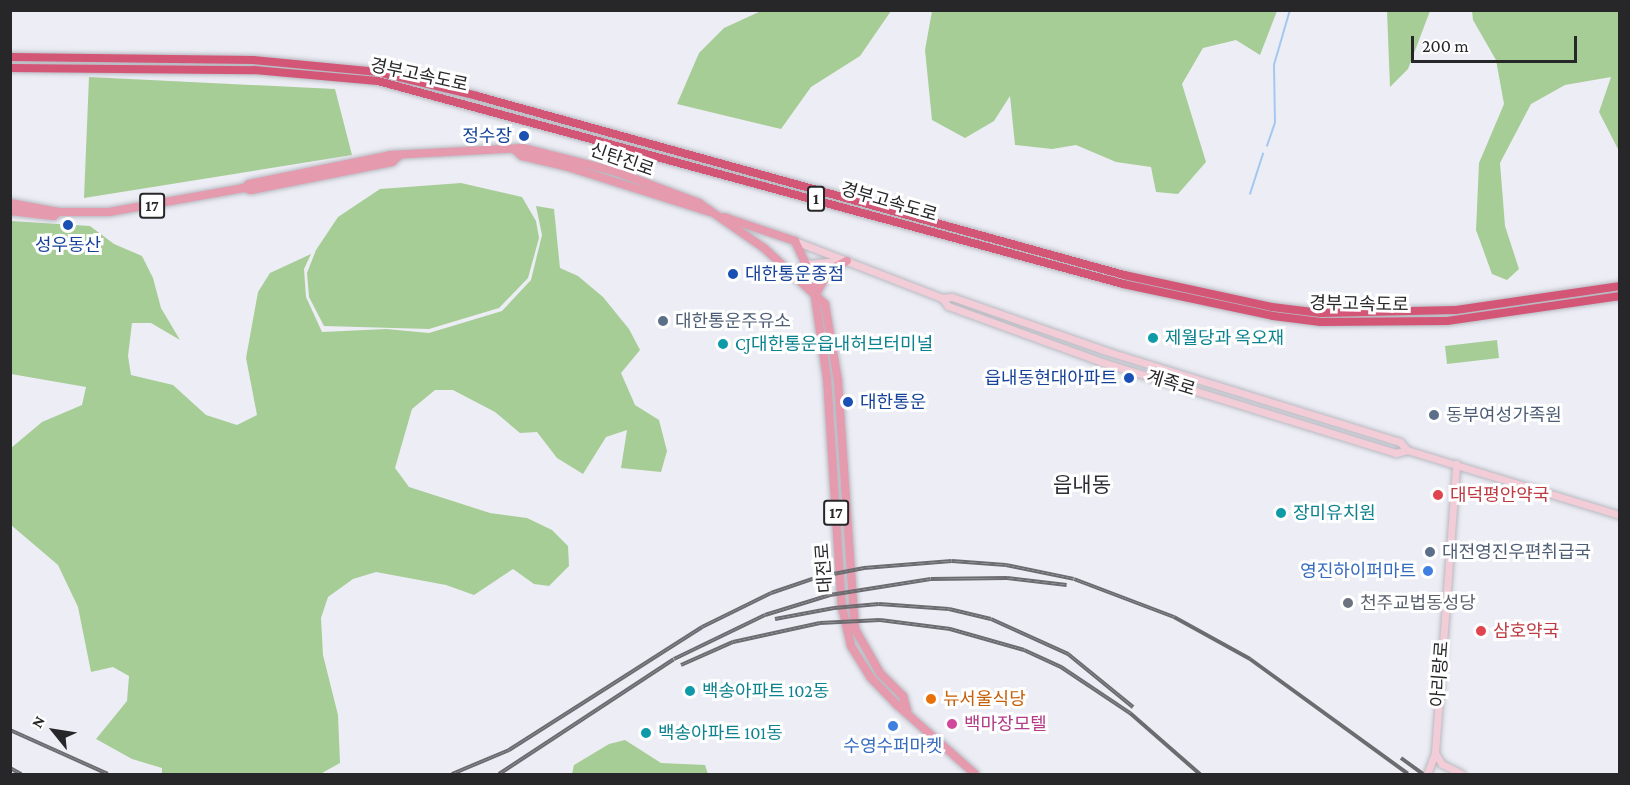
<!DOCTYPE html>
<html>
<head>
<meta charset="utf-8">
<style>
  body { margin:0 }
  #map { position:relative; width:1630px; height:785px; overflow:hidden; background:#ededf5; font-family:"Crimson Pro","Noto Sans KR",serif }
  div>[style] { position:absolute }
  .green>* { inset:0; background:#a7cd96 }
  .stream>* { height:1.5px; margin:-0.75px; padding:0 0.75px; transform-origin:0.75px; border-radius:0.75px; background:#a4c8f2 }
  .roads { filter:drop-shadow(0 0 2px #b8b9c1) drop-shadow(0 0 2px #b8b9c1) }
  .secondary>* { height:7px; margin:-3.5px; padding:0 3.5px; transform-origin:3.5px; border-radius:3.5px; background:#f2ccd6 }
  .primary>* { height:8px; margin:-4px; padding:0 4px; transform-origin:4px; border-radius:4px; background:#e59aad }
  .highway>* { height:8px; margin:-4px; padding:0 4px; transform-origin:4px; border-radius:4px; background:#d45677 }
  .rail>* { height:4px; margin-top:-2px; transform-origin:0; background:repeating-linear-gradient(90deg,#fff 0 4.5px,#6b6b70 0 9px); box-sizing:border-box; border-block:2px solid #6b6b70 }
  .dots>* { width:16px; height:16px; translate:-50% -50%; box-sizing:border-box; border:3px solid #fff; border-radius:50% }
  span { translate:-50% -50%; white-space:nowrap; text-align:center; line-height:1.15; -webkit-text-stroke:6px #fff; paint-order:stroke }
  .shield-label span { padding:2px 4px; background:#fff; border:2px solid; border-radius:4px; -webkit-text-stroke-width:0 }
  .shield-label { font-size:16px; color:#27272a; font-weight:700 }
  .street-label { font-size:18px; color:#27272a }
  .transit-label { font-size:18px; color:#164399 }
  .right { translate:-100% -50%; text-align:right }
  .left { translate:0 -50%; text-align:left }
  .service-label { font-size:18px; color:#4e5e75 }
  .culture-label { font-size:18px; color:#0d838f }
  .health-label { font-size:18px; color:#be3a42 }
  .shop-label { font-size:18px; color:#366cbe }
  .worship-label { font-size:18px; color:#5b616d }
  .food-label { font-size:18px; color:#c56008 }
  .hotel-label { font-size:18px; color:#b23c85 }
  .quarter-label { font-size:21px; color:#2d2e34 }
  .frame { position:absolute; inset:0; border:12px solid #27272a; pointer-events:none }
  .north { position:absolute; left:24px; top:701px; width:60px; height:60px; -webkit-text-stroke:4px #fff; paint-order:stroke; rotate:300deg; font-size:16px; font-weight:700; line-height:24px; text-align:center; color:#27272a }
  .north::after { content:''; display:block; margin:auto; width:21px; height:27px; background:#27272a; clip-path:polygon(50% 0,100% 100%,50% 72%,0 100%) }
  .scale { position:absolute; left:1411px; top:36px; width:166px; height:27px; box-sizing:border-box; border:3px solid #27272a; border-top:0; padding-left:8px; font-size:18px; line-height:21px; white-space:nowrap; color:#27272a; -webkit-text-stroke:4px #fff; paint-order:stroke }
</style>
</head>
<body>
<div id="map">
  <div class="green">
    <div style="clip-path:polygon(761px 11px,761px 10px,891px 11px,860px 56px,811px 87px,781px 129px,677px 104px,699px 53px,724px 28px)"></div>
    <div style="clip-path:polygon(932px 11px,932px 10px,1277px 11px,1260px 55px,1236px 40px,1203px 48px,1182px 84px,1206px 162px,1178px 194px,1156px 192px,1151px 167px,1116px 162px,1076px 145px,1052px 149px,1015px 145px,1010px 96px,994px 121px,965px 138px,932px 120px,925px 50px)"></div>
    <div style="clip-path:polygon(1387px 11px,1430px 11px,1408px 69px,1390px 87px)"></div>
    <div style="clip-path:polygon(1472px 11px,1619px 11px,1619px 151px,1599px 112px,1611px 77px,1565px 85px,1531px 104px,1500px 163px,1505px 226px,1519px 269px,1507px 280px,1492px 274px,1476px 230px,1479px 163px,1504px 104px,1496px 60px,1473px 20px)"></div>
    <div style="clip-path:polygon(89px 77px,335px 89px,352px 155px,84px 198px)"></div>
    <div style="clip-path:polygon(461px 183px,522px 197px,536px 221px,539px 238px,528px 278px,499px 308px,429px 329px,324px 326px,309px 297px,307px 273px,316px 250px,338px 217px,380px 189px)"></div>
    <div style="clip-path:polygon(536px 206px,554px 209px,560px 268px,578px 276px,603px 297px,629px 329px,640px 350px,621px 373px,635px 405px,659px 420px,667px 451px,661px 472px,621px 468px,627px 430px,606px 437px,583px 474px,557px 458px,537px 432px,520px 433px,495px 412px,453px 390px,435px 390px,412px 409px,395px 468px,409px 487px,490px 513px,527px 518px,552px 530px,568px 546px,569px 566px,549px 586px,534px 584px,513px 569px,474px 595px,446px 585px,376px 572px,353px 579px,328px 597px,321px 618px,323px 655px,338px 715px,340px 763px,322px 773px,162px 774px,162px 768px,132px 759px,96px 739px,127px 701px,129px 676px,113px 667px,91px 672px,78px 607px,58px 565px,11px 525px,11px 448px,42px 422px,82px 405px,86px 387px,11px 374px,11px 221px,90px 226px,114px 244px,142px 256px,153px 278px,161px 308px,180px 340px,151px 323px,132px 323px,128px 356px,131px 375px,173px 385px,206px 415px,237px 425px,257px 415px,246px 358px,258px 292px,270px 273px,311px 254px,304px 269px,306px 297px,322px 332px,386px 329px,429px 333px,502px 311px,531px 280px,542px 235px)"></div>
    <div style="clip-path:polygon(1497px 340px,1499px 358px,1447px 364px,1445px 346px)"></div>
    <div style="clip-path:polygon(625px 740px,661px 763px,705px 765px,708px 774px,572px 774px,574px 765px,609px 744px)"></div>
  </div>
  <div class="stream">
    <div style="left:1267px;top:146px;width:24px;rotate:-71deg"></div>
    <div style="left:1275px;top:123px;width:58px;rotate:-91deg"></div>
    <div style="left:1274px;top:65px;width:57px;rotate:-73.8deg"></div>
    <div style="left:1250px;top:194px;width:42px;rotate:-72deg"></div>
  </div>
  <div class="roads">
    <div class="secondary">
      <div style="left:795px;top:241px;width:158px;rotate:21.2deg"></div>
      <div style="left:942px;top:298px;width:10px;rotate:-6deg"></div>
      <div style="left:952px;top:297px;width:163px;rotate:19.3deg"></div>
      <div style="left:1106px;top:351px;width:308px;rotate:17.2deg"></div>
      <div style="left:1400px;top:442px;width:11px;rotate:49deg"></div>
      <div style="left:1407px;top:450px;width:223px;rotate:17deg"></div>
      <div style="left:794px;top:273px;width:17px;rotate:-33deg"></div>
      <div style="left:808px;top:264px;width:31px;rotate:-6deg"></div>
      <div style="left:942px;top:298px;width:10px;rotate:53deg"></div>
      <div style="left:948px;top:306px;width:164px;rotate:20deg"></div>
      <div style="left:1102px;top:362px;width:308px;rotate:17.2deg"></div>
      <div style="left:1396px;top:453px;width:11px;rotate:-15deg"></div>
      <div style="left:1435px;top:753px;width:13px;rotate:58deg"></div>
      <div style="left:1442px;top:764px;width:22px;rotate:27deg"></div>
      <div style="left:1427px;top:774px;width:22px;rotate:-69deg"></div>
      <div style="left:1435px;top:753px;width:290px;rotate:-85.8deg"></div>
    </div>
    <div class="primary">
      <div style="left:515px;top:150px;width:9px;rotate:41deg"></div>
      <div style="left:522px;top:156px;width:47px;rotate:13.4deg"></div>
      <div style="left:568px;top:167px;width:149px;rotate:17.6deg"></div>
      <div style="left:244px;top:188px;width:7px;rotate:16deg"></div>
      <div style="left:251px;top:190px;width:144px;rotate:-11.2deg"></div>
      <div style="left:392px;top:162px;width:9px;rotate:-41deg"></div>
      <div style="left:10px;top:203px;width:49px;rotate:10.6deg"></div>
      <div style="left:58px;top:212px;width:51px"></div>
      <div style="left:109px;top:212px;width:137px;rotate:-10.1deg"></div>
      <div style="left:244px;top:188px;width:6px;rotate:-39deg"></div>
      <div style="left:249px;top:184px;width:144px;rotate:-11.6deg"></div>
      <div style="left:390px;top:155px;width:133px;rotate:-3deg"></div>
      <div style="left:523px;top:148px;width:94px;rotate:14.2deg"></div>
      <div style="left:614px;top:171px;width:91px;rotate:20.6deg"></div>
      <div style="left:699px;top:203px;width:79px;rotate:34.7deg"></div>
      <div style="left:764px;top:248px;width:83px;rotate:42.6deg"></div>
      <div style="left:825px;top:304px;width:78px;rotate:80.4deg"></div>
      <div style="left:838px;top:381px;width:249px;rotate:86.1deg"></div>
      <div style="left:855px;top:629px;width:51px;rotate:60.4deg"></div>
      <div style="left:880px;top:673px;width:33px;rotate:45deg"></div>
      <div style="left:903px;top:696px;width:15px;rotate:74deg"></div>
      <div style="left:10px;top:211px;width:44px;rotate:6.5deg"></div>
      <div style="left:54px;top:216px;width:6px;rotate:-45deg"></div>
      <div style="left:724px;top:217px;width:75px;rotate:18.7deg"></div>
      <div style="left:795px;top:241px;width:40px;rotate:65deg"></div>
      <div style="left:812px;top:277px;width:102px;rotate:81.6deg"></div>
      <div style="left:827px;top:378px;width:229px;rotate:86.3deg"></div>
      <div style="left:842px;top:607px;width:40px;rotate:77deg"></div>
      <div style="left:851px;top:646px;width:36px;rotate:58deg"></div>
      <div style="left:870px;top:677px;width:39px;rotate:46deg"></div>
      <div style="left:897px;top:705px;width:104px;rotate:41.5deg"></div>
      <div style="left:817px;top:292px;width:25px;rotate:-61deg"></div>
      <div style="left:829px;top:270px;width:20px;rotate:-27deg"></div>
    </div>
    <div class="highway">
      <div style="left:10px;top:57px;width:243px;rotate:0.7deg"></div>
      <div style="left:253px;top:60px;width:126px;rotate:5.5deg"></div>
      <div style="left:378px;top:72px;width:102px;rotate:13.6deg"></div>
      <div style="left:477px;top:96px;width:671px;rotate:15.46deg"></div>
      <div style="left:1124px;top:275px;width:151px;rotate:12.2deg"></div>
      <div style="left:1272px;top:307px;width:49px;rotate:7deg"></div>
      <div style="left:1321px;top:313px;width:135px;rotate:-1.3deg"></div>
      <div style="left:1456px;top:310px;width:166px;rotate:-8.3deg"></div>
      <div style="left:10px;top:68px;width:244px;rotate:0.5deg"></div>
      <div style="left:254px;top:70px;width:124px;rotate:5.1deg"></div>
      <div style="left:378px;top:81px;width:772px;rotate:15.24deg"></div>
      <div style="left:1123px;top:284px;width:153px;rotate:12deg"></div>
      <div style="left:1273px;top:316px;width:48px;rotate:7.1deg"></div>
      <div style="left:1321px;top:322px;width:126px;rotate:-0.5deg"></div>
      <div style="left:1447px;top:321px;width:175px;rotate:-8.2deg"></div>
    </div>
  </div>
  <div class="rail">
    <div style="left:775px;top:619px;width:60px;rotate:-10.6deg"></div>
    <div style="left:834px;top:608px;width:45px;rotate:-5.1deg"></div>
    <div style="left:879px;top:604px;width:70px;rotate:4.1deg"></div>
    <div style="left:949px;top:609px;width:43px;rotate:13.4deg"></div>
    <div style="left:991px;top:619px;width:85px;rotate:24.4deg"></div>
    <div style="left:1068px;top:654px;width:84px;rotate:39.2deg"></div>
    <div style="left:681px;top:665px;width:57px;rotate:-23.9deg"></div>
    <div style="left:733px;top:642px;width:89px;rotate:-12.3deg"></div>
    <div style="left:820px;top:623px;width:60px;rotate:-2.9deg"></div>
    <div style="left:880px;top:620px;width:71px;rotate:7.3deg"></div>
    <div style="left:950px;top:629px;width:77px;rotate:15.8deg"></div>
    <div style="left:1024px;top:650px;width:41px;rotate:24.7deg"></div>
    <div style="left:1061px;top:667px;width:83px;rotate:33.7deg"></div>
    <div style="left:1130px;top:713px;width:93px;rotate:41.1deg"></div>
    <div style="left:10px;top:730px;width:107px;rotate:24.2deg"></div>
    <div style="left:1401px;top:758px;width:27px;rotate:36deg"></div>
    <div style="left:10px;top:768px;width:13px;rotate:29deg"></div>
    <div style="left:452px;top:774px;width:62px;rotate:-22.8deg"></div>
    <div style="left:509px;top:750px;width:229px;rotate:-32.5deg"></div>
    <div style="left:702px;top:627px;width:77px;rotate:-26.2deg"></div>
    <div style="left:771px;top:593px;width:50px;rotate:-18.8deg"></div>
    <div style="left:818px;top:577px;width:47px;rotate:-11.1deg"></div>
    <div style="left:864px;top:568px;width:88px;rotate:-4.5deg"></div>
    <div style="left:952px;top:561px;width:54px;rotate:4.2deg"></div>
    <div style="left:1006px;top:565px;width:69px;rotate:11.6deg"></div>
    <div style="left:1074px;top:579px;width:107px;rotate:20.8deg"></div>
    <div style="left:1174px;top:617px;width:87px;rotate:28.9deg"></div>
    <div style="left:1250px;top:659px;width:195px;rotate:36deg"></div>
    <div style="left:499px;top:774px;width:209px;rotate:-33.3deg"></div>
    <div style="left:674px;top:659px;width:101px;rotate:-25.8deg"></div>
    <div style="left:765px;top:615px;width:68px;rotate:-17.1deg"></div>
    <div style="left:830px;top:595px;width:102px;rotate:-9deg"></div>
    <div style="left:931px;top:579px;width:76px;rotate:-0.8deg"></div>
    <div style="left:1007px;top:578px;width:60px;rotate:6.7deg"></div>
  </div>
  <div class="dots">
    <div style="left:524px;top:136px;background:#1a4fb4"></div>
    <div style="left:68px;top:225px;background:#1a4fb4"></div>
    <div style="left:733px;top:274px;background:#1a4fb4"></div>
    <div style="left:663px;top:321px;background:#5c6f8a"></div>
    <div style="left:1153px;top:338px;background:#0f9aa8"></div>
    <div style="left:723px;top:344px;background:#0f9aa8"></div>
    <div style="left:1129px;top:378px;background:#1a4fb4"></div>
    <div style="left:848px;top:402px;background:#1a4fb4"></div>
    <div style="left:1434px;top:415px;background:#5c6f8a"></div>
    <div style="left:1438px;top:495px;background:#e0444e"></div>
    <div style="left:1281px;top:513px;background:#0f9aa8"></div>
    <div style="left:1430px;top:552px;background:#5c6f8a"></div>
    <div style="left:1428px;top:571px;background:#3f7fe0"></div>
    <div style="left:1348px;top:603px;background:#6b7280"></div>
    <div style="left:1481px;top:631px;background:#e0444e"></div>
    <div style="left:690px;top:691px;background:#0f9aa8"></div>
    <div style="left:931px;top:699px;background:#e8710a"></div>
    <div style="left:952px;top:724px;background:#d1479c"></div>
    <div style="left:893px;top:726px;background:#3f7fe0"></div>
    <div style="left:646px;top:733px;background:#0f9aa8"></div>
  </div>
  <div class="shield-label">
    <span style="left:816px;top:199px">1</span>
    <span style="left:152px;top:206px">17</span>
    <span style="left:836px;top:513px">17</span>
  </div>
  <div class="street-label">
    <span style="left:419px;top:75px;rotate:12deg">경부고속도로</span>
    <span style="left:622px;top:160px;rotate:19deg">신탄진로</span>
    <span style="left:889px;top:202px;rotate:16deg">경부고속도로</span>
    <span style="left:1359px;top:304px;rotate:1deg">경부고속도로</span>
    <span style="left:1171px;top:383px;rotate:17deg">계족로</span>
    <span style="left:824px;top:568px;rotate:-94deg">대전로</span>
    <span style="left:1440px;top:674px;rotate:-86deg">아리랑로</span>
  </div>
  <div class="transit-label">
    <span class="right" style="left:512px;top:136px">정수장</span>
    <span style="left:68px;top:245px">성우동산</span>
    <span class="left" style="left:745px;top:274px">대한통운종점</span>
    <span class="right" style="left:1117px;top:378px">읍내동현대아파트</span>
    <span class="left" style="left:860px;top:402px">대한통운</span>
  </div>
  <div class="service-label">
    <span class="left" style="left:675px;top:321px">대한통운주유소</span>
    <span class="left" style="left:1446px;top:415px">동부여성가족원</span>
    <span class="left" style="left:1442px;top:552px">대전영진우편취급국</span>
  </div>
  <div class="culture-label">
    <span class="left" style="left:1165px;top:338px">제월당과 옥오재</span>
    <span class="left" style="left:735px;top:344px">CJ대한통운읍내허브터미널</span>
    <span class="left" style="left:1293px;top:513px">장미유치원</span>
    <span class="left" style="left:702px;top:691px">백송아파트 102동</span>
    <span class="left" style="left:658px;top:733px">백송아파트 101동</span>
  </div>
  <div class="health-label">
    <span class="left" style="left:1450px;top:495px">대덕평안약국</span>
    <span class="left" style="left:1493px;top:631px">삼호약국</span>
  </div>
  <div class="shop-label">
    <span class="right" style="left:1416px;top:571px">영진하이퍼마트</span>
    <span style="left:893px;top:746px">수영수퍼마켓</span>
  </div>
  <div class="worship-label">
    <span class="left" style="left:1360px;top:603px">천주교법동성당</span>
  </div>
  <div class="food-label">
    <span class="left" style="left:943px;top:699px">뉴서울식당</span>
  </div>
  <div class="hotel-label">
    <span class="left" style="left:964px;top:724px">백마장모텔</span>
  </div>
  <div class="quarter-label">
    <span style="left:1082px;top:485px">읍내동</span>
  </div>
  <div class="frame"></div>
  <div class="north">N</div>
  <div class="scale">200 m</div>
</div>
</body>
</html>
